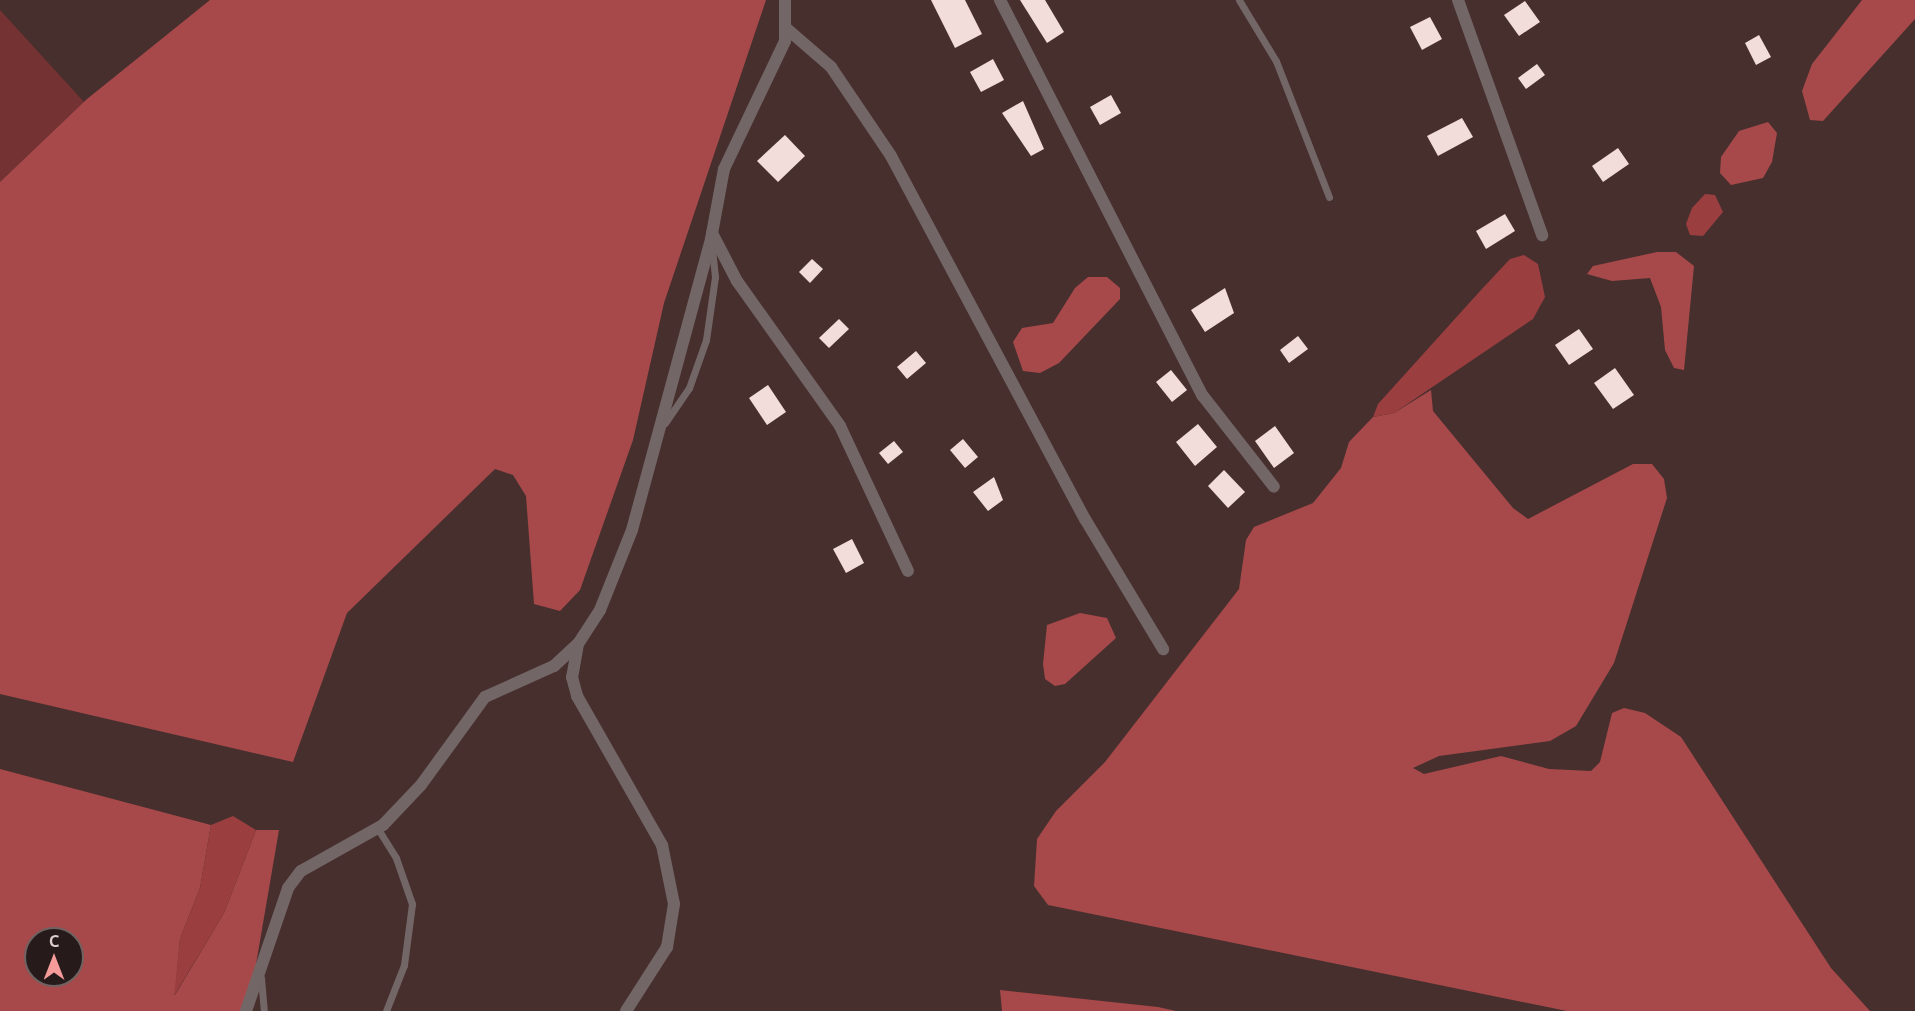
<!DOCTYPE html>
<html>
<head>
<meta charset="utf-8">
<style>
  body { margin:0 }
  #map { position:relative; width:1915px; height:1011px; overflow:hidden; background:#472f2e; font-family:Ubuntu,sans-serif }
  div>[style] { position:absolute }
  .green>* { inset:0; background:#753233 }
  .forest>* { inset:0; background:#a7494a }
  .water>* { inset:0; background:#9b3e40 }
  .building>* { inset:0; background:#f3dddb }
  .service>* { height:7px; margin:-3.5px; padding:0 3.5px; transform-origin:3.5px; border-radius:3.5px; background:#736666 }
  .minor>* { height:12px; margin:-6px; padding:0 6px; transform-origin:6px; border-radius:6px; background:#736666 }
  span { translate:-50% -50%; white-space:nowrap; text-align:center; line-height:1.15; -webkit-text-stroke:6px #261b1a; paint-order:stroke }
  .north { position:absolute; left:24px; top:927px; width:60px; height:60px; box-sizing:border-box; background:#261b1a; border:2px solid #6f6261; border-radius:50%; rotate:0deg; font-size:16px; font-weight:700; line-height:24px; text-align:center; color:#ddcdcc }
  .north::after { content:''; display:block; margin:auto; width:21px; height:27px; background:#f59b99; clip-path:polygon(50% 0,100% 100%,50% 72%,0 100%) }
</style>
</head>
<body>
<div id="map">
  <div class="green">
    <div style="clip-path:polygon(0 10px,84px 102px,0 182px)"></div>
  </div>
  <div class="forest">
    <div style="clip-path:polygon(210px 0,766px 0,664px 303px,633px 440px,580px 590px,560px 611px,534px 604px,526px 496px,513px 475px,495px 469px,347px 613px,293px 762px,0 694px,0 182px,87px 99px)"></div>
    <div style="clip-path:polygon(1862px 0,1915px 0,1915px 19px,1823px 121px,1810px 120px,1802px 91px,1812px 64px)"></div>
    <div style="clip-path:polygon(1768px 122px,1777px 133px,1772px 162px,1763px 178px,1731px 185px,1720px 173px,1721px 157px,1739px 131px)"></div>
    <div style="clip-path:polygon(1657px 252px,1676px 252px,1694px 266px,1684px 370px,1674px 368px,1665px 350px,1661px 307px,1650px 278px,1612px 281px,1587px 274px,1593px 266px)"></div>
    <div style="clip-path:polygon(1088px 277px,1107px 277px,1120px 288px,1120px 299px,1059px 363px,1040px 373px,1023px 371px,1013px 342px,1022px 328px,1053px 323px,1075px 288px)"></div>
    <div style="clip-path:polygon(1431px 390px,1433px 411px,1513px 508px,1528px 519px,1633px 464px,1652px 464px,1664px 479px,1667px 498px,1614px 663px,1576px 726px,1550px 741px,1439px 756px,1413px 768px,1424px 774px,1501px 756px,1549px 769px,1591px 771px,1600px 762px,1612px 713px,1624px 708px,1645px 713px,1681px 737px,1831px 968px,1870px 1011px,1567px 1011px,1048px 905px,1034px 886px,1037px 839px,1056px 811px,1105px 762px,1239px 589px,1246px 540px,1254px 527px,1313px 503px,1341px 468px,1349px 442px,1373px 417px,1394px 413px)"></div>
    <div style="clip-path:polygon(1080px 613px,1107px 618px,1116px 638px,1065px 684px,1055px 686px,1045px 679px,1043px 664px,1047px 625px)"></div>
    <div style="clip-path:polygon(evenodd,0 769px,211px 825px,200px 888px,180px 939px,175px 995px,224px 913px,256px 830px,279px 830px,248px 1011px,0 1011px,0 769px,36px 939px,72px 939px,72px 975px,36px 975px,36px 939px)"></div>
    <div style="clip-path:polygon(1000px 990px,1158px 1007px,1176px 1011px,1002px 1011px)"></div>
  </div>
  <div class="water">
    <div style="clip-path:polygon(1705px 194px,1715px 195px,1723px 212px,1703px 236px,1690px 235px,1686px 224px,1692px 208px)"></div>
    <div style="clip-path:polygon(1524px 255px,1538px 264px,1545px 297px,1533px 319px,1394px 413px,1373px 417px,1378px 404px,1481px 290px,1510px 259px)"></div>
    <div style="clip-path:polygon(233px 816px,256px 830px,224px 913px,174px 996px,180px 939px,200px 888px,211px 825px)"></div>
  </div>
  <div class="building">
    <div style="clip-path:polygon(931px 0,965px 0,982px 34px,955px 48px)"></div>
    <div style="clip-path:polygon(1020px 0,1045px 0,1064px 32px,1047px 43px)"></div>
    <div style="clip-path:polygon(1525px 1px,1540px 22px,1519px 36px,1504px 15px)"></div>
    <div style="clip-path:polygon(1430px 17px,1442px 39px,1422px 50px,1410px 27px)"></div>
    <div style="clip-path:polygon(1759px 35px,1771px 57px,1756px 65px,1745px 43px)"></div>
    <div style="clip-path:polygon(993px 59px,1004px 80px,981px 92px,970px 72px)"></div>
    <div style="clip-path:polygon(1537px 64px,1545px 75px,1526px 89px,1518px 78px)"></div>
    <div style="clip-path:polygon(1111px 95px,1121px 113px,1100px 125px,1090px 107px)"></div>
    <div style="clip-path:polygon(1023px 101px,1044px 149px,1031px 156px,1002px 113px)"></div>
    <div style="clip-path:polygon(1462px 118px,1473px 137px,1438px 156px,1427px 136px)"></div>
    <div style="clip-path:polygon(785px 135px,805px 156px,778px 182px,757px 161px)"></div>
    <div style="clip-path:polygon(1618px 148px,1629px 164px,1603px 182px,1592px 166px)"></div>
    <div style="clip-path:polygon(1505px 214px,1515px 231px,1486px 249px,1476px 231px)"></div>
    <div style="clip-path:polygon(812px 259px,823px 269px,810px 283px,799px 272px)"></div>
    <div style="clip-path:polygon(1225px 288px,1234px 313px,1205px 332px,1191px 310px)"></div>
    <div style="clip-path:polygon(839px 319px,849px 329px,829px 348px,819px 338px)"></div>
    <div style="clip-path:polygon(1579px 329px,1593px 349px,1569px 365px,1555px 345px)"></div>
    <div style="clip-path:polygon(1298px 336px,1308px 349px,1289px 363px,1280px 350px)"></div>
    <div style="clip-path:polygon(916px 351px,926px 363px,907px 379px,897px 367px)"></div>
    <div style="clip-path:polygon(1615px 368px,1634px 395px,1613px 409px,1594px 383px)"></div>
    <div style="clip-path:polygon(1171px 370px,1187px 390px,1172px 402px,1156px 382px)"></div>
    <div style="clip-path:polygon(768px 385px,786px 412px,767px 425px,749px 398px)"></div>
    <div style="clip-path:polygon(1198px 424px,1217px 447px,1195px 466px,1176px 442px)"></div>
    <div style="clip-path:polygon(1275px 426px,1294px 453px,1274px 468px,1255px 441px)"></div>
    <div style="clip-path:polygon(963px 439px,978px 457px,965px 468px,950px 450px)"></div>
    <div style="clip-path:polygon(894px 441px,903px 452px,888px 464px,879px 453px)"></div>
    <div style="clip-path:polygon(1224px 470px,1245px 492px,1228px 508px,1208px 486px)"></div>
    <div style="clip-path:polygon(994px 477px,1003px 500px,988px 511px,973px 492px)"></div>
    <div style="clip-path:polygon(852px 539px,864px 563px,846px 573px,833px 549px)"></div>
  </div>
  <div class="service">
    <div style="left:1239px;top:0;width:71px;rotate:58.8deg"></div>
    <div style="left:1276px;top:61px;width:146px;rotate:68.7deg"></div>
    <div style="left:665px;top:423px;width:42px;rotate:-55.6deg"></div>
    <div style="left:689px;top:388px;width:51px;rotate:-70.5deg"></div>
    <div style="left:706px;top:340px;width:64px;rotate:-81.9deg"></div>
    <div style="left:715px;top:277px;width:30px;rotate:-96deg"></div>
    <div style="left:378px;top:829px;width:34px;rotate:58deg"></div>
    <div style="left:396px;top:858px;width:49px;rotate:70.8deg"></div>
    <div style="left:412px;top:904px;width:62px;rotate:97.5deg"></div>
    <div style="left:404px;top:965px;width:49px;rotate:111.4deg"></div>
    <div style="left:261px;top:978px;width:33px;rotate:85deg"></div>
  </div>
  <div class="minor">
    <div style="left:1000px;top:0;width:445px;rotate:62.9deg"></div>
    <div style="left:1203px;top:396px;width:115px;rotate:52deg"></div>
    <div style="left:1458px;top:0;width:250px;rotate:70.3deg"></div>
    <div style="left:786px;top:28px;width:60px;rotate:40.9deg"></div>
    <div style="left:831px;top:67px;width:107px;rotate:56deg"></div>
    <div style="left:891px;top:156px;width:412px;rotate:61.9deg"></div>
    <div style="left:1085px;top:519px;width:152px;rotate:59deg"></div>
    <div style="left:712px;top:233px;width:54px;rotate:62.5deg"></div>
    <div style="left:737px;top:281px;width:178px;rotate:54.6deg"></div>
    <div style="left:840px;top:426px;width:160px;rotate:64.9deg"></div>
    <div style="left:578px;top:644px;width:34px;rotate:100deg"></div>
    <div style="left:572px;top:677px;width:20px;rotate:75deg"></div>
    <div style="left:577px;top:696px;width:172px;rotate:60.3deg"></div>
    <div style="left:662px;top:845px;width:60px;rotate:78.5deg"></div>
    <div style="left:674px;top:904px;width:44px;rotate:99.2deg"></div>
    <div style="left:667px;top:947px;width:76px;rotate:122.6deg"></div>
    <div style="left:246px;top:1011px;width:130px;rotate:-71.1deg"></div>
    <div style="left:288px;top:888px;width:21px;rotate:-53deg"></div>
    <div style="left:301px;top:871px;width:94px;rotate:-29.3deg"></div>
    <div style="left:383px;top:825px;width:55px;rotate:-46.5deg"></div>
    <div style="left:421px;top:785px;width:109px;rotate:-54deg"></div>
    <div style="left:485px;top:697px;width:76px;rotate:-24.2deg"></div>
    <div style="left:554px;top:666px;width:33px;rotate:-43deg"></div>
    <div style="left:578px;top:644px;width:40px;rotate:-57.1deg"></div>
    <div style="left:600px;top:610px;width:86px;rotate:-68.2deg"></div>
    <div style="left:632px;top:530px;width:302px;rotate:-74.8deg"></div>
    <div style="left:711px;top:239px;width:71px;rotate:-79.5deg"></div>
    <div style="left:724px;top:169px;width:142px;rotate:-64.5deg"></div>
    <div style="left:785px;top:41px;width:41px;rotate:-90deg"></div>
  </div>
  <div class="north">С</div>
</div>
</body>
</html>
